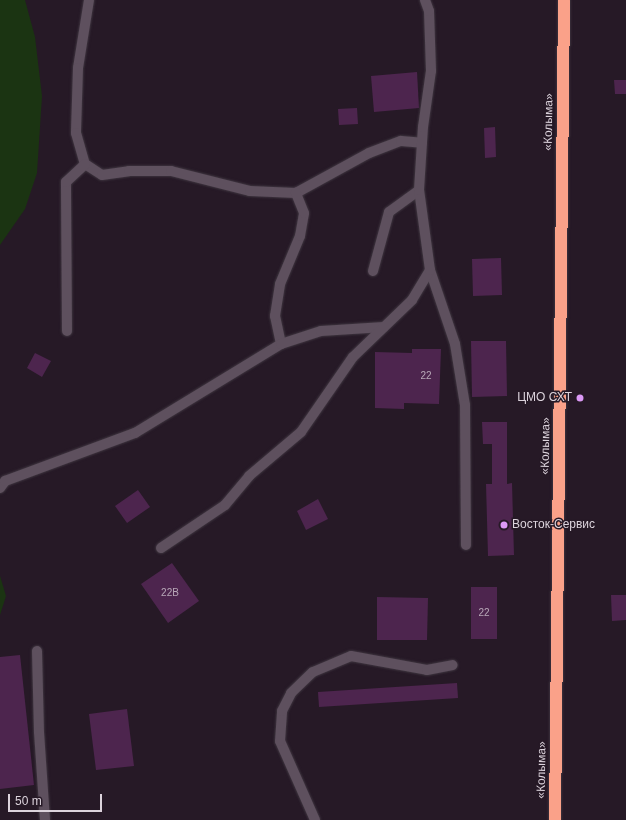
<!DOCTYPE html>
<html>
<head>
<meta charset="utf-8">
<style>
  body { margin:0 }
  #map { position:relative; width:626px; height:820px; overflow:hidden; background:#261926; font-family:Helvetica,sans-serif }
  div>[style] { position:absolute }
  .green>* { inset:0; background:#1b3412 }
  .building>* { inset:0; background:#4d254e }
  .roads { filter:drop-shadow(0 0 1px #3f3640) drop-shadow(0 0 1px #3f3640) }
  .minor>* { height:10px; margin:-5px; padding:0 5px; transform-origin:5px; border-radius:5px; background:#5e505e }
  .highway>* { height:12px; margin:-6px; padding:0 6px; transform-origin:6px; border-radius:6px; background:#faa189 }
  .dots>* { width:11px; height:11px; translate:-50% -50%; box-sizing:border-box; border:2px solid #261926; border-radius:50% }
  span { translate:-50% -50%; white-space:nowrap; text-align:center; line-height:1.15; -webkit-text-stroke:3px #261926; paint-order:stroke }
  .number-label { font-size:10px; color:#b8a8b8 }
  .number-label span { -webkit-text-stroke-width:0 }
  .street-label { font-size:12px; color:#dcd3dc }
  .poi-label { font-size:12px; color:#dcd3dc }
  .right { translate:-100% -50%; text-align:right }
  .left { translate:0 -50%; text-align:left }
  .scale { position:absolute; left:8px; top:794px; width:94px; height:18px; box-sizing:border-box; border:2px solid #dcd3dc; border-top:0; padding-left:5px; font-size:12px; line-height:14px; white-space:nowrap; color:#dcd3dc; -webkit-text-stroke:3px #261926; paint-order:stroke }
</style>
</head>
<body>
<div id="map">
  <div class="green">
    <div style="clip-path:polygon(0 0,25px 0,35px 37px,42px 96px,37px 173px,25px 209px,0 245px)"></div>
    <div style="clip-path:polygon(0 576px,6px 596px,0 615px)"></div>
  </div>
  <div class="building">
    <div style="clip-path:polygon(417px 72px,419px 108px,374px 112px,371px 76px)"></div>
    <div style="clip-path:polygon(614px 80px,626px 80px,626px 94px,615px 94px)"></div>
    <div style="clip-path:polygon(357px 108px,358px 124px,339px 125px,338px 109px)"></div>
    <div style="clip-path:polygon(495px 127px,496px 157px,485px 158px,484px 128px)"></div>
    <div style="clip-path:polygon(501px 258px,502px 295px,473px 296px,472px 259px)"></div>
    <div style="clip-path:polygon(471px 341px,506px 341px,507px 396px,472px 397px)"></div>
    <div style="clip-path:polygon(412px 349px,441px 349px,439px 404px,404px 403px,404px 409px,375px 408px,375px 352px,412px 353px)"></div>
    <div style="clip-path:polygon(35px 353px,51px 361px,42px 377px,27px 368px)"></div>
    <div style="clip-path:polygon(482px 422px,507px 422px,507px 484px,512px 483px,514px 555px,488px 556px,486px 484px,492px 484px,492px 444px,483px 444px)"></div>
    <div style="clip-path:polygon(138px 490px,150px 507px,127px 523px,115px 506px)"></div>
    <div style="clip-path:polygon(318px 499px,328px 519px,306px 530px,297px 511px)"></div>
    <div style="clip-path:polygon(172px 563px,199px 601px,168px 623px,141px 584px)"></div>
    <div style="clip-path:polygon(471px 587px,497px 587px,497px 639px,471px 639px)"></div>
    <div style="clip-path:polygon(611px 595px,626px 595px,626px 620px,612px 621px)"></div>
    <div style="clip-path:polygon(377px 597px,428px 598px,427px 640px,377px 640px)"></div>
    <div style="clip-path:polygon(20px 655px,34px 785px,0 789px,0 657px)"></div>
    <div style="clip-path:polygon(457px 683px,458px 698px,319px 707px,318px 692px)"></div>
    <div style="clip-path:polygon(127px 709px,134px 766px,96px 770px,89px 714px)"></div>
  </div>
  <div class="roads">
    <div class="minor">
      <div style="left:89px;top:0;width:69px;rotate:99.2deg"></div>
      <div style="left:78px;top:68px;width:65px;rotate:91.8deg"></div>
      <div style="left:76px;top:133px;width:32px;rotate:74deg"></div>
      <div style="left:85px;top:164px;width:20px;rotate:33deg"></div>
      <div style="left:102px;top:175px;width:27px;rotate:-8deg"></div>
      <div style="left:129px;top:171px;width:42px"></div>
      <div style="left:171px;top:171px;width:81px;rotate:14.2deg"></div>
      <div style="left:250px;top:191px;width:46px;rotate:2.5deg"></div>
      <div style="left:296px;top:193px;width:83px;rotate:-28.7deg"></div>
      <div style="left:369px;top:153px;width:34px;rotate:-21deg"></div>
      <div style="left:401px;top:141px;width:21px;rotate:5deg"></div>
      <div style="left:430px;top:270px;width:78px;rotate:71.3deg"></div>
      <div style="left:455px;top:344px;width:62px;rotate:80.7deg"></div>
      <div style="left:465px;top:405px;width:140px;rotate:89.6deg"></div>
      <div style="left:373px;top:271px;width:61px;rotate:-74.8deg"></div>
      <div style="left:389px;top:212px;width:37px;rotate:-36deg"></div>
      <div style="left:67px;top:331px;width:149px;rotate:-90.4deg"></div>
      <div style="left:66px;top:182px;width:26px;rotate:-43deg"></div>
      <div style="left:281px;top:344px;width:29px;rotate:-102deg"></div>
      <div style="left:275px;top:316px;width:32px;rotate:-81deg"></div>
      <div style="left:280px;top:284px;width:52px;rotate:-67.4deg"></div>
      <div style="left:300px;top:236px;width:23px;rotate:-80deg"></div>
      <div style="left:304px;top:213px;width:22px;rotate:-112deg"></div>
      <div style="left:0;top:488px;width:9px;rotate:-54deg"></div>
      <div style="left:5px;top:481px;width:139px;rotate:-20.3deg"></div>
      <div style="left:135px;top:433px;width:171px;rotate:-31.4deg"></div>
      <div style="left:281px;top:344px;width:42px;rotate:-18deg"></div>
      <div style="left:321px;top:331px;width:63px;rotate:-3.6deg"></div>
      <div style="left:161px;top:548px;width:77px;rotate:-33.9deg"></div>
      <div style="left:225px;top:505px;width:38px;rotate:-50deg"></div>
      <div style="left:249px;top:476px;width:68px;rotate:-40.2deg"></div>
      <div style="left:301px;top:432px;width:91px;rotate:-55.3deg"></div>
      <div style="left:353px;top:357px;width:82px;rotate:-44deg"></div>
      <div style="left:412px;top:300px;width:35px;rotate:-59deg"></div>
      <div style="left:430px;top:270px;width:81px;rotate:-97.8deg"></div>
      <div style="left:419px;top:190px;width:63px;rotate:-86.4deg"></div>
      <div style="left:423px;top:127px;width:57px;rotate:-81.9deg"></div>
      <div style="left:431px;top:71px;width:60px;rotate:-91.9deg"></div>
      <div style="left:429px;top:11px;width:12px;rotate:-110deg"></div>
      <div style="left:37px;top:651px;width:81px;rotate:88.6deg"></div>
      <div style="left:39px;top:732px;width:88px;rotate:86.1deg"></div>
      <div style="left:315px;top:820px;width:86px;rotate:-113.9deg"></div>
      <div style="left:280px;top:741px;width:30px;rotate:-86deg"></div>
      <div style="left:282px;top:711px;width:20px;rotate:-63deg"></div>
      <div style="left:291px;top:693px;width:30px;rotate:-44deg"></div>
      <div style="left:313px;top:672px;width:41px;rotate:-22.8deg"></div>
      <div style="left:351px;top:656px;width:77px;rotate:10.4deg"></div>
      <div style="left:427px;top:670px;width:26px;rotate:-11deg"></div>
    </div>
    <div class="highway">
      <div style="left:555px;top:820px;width:820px;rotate:-89.37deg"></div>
    </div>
  </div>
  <div class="dots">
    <div style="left:580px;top:398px;background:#db99f5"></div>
    <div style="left:504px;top:525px;background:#db99f5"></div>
  </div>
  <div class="number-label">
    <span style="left:426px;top:376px">22</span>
    <span style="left:170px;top:593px">22В</span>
    <span style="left:484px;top:613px">22</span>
  </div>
  <div class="street-label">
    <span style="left:549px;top:122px;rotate:-89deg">«Колыма»</span>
    <span style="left:546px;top:446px;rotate:-89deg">«Колыма»</span>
    <span style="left:542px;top:770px;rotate:-89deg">«Колыма»</span>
  </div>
  <div class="poi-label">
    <span class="right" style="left:572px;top:398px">ЦМО СХТ</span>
    <span class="left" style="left:512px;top:525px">Восток-Сервис</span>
  </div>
  <div class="scale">50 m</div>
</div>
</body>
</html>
